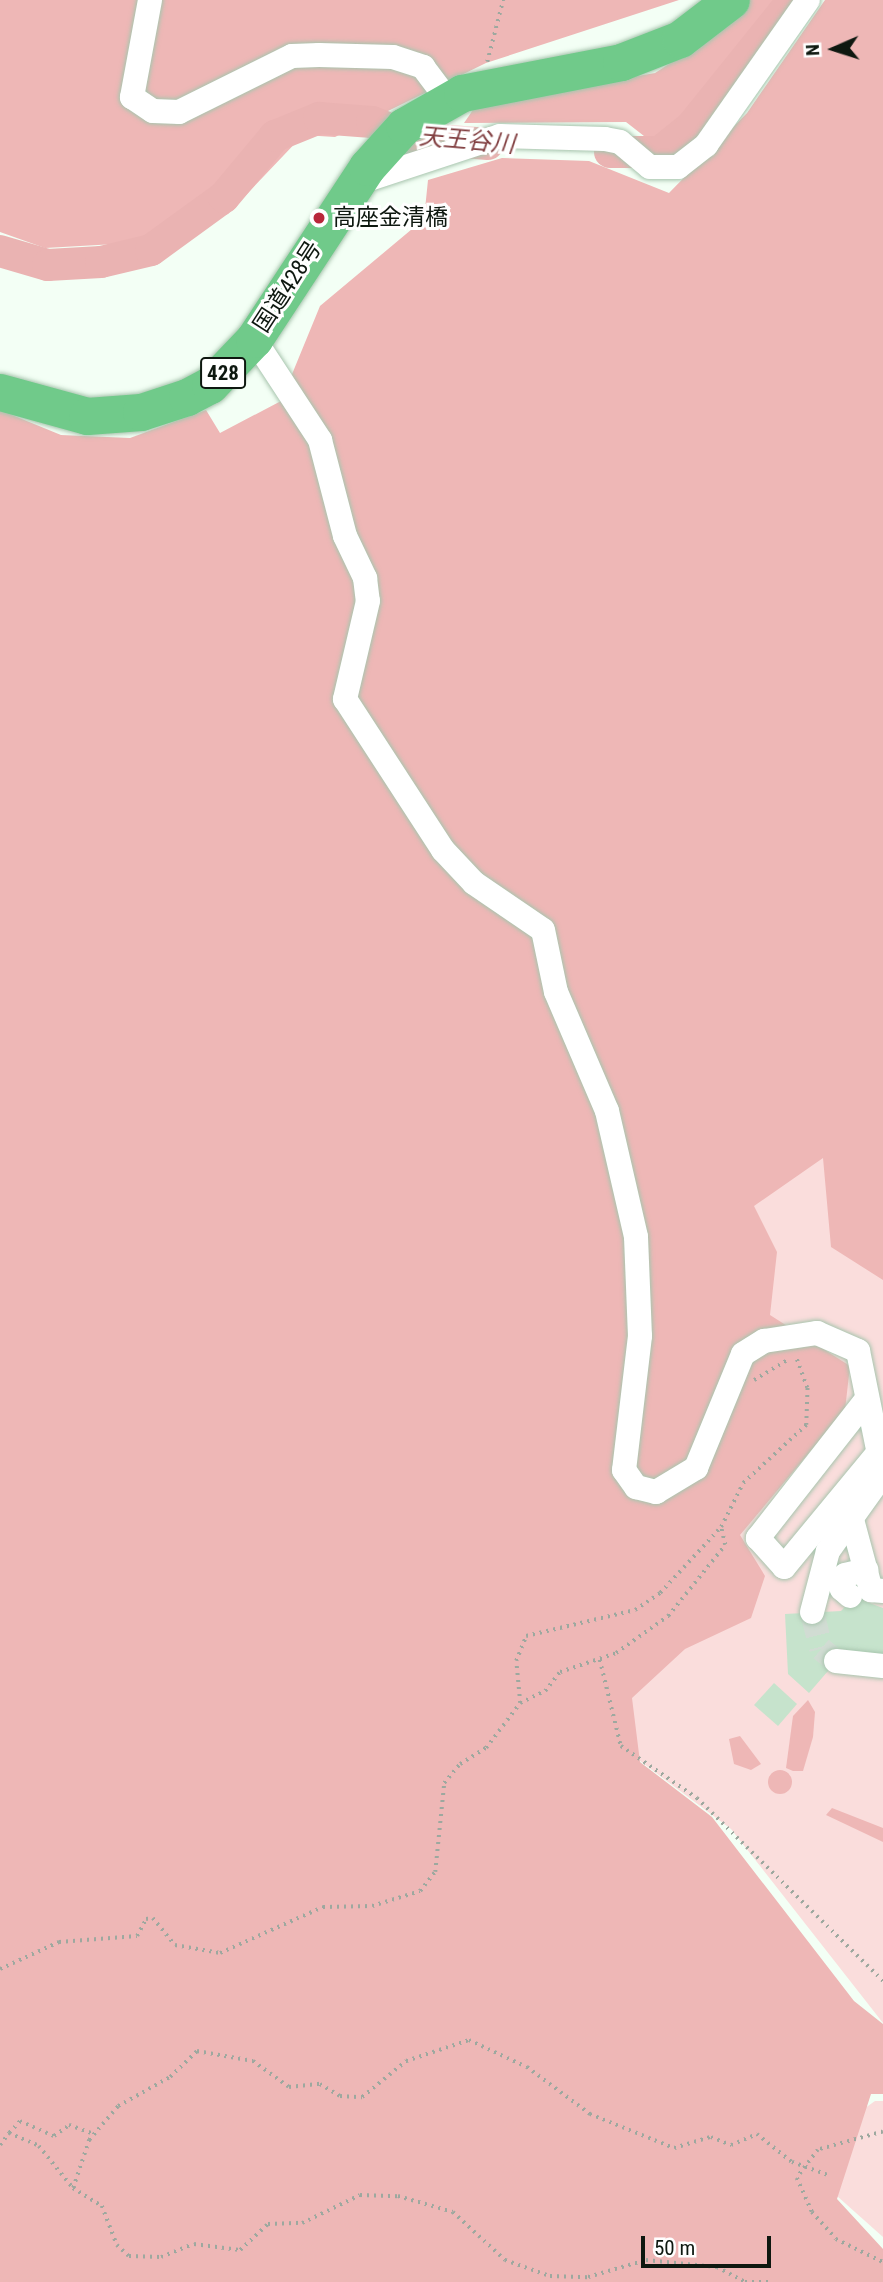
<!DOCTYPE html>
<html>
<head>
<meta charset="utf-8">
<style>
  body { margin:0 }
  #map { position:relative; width:883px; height:2282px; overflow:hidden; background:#f3fff5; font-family:"Roboto Condensed","Noto Sans JP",sans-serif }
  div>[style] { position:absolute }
  .green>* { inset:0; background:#fadddc }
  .forest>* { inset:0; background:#eeb7b6 }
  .round { border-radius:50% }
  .river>* { height:32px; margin:-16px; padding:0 16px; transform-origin:16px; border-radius:16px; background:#eab3b2 }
  .building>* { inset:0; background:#c6e3cc }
  .minor-tunnel>* { height:24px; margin-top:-12px; transform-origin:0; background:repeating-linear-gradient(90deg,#d1dcd3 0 24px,transparent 0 36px) }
  .path>* { height:3.5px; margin-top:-1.75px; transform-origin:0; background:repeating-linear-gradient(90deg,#9da89f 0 2px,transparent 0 7px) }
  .roads { filter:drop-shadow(0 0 2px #a8c5ae) drop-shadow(0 0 2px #a8c5ae) }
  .minor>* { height:24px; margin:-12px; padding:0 12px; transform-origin:12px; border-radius:12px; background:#fff }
  .highway>* { height:37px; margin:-18.5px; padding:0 18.5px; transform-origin:18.5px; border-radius:18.5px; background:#70ca8a }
  .dots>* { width:19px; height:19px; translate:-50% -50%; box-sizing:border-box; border:4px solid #fff; border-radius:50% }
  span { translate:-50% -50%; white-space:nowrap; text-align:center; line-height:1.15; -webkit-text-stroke:6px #fff; paint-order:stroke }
  .shield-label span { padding:2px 5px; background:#fff; border:2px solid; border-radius:5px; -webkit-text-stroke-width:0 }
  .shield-label { font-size:21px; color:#0e1810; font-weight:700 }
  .poi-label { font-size:23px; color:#0e1810 }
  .left { translate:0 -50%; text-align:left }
  .street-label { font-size:23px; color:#0e1810 }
  .water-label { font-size:24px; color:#803d3f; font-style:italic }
  .north { position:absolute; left:799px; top:14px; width:70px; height:70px; -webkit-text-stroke:5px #fff; paint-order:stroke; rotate:267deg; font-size:19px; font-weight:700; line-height:28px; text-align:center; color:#0e1810 }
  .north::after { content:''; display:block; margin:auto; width:24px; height:32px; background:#0e1810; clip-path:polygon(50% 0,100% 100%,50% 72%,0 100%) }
  .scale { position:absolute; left:641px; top:2236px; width:130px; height:32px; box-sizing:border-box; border:4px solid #0e1810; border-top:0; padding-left:9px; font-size:21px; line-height:24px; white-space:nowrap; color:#0e1810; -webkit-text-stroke:5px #fff; paint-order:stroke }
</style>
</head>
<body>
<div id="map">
  <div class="green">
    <div style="clip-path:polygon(829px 1128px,883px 1275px,883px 2023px,731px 1829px,628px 1752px,617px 1689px,713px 1510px,754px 1343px,735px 1188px)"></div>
    <div style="clip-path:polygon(875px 2101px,883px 2101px,883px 2237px,837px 2196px,827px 2135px)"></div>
  </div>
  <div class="forest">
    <div style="clip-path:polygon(0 0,679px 0,486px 63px,335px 137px,303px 135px,228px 214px,133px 243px,45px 248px,0 232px)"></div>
    <div style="clip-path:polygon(745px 0,792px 0,693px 132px,653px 143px,626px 122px,464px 123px,477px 104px,655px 73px,728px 26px)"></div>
    <div style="clip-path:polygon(825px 0,883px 0,883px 1280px,831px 1247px,823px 1158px,754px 1206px,777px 1252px,770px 1315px,850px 1366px,845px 1410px,740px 1535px,765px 1576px,751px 1618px,685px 1649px,632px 1698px,640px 1762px,712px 1817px,854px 2001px,883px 2024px,883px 2094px,871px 2094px,837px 2199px,883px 2249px,883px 2282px,0 2282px,0 410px,61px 435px,130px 438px,206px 410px,220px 433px,281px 401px,320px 306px,424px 219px,428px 180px,502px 158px,589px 161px,669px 193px,747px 113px)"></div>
    <div style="clip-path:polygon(808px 1700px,815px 1712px,813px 1737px,803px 1771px,793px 1771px,786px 1768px,793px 1716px)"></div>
    <div style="clip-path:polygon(740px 1736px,761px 1764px,751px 1770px,734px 1764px,729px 1739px)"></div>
    <div class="round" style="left:768px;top:1770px;width:24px;height:24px"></div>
    <div style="clip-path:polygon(832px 1808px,883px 1828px,883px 1842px,826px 1815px)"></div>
  </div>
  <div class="river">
    <div style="left:610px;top:152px;width:50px"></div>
    <div style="left:660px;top:152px;width:40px;rotate:-39deg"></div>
    <div style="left:691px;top:127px;width:163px;rotate:-51.2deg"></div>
    <div style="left:0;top:251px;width:50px;rotate:16.3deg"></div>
    <div style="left:48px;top:265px;width:53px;rotate:-3.2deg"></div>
    <div style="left:101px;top:262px;width:51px;rotate:-13.5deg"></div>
    <div style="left:151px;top:250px;width:90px;rotate:-36deg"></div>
    <div style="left:224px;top:197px;width:80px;rotate:-50.1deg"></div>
    <div style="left:275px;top:136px;width:48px;rotate:-22.2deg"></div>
    <div style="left:319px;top:118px;width:53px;rotate:4.3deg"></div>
    <div style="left:372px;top:122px;width:44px;rotate:21.3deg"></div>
    <div style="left:413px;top:138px;width:75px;rotate:4.6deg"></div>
  </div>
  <div class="building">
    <div style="clip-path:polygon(863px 1588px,864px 1601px,883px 1608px,883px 1660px,841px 1656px,809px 1693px,788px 1674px,785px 1614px,841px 1611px)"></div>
    <div style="clip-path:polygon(774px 1683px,797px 1704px,778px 1726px,754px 1705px)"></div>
  </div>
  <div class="minor-tunnel">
    <div style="left:812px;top:1612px;width:38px;rotate:76deg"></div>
    <div style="left:821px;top:1649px;width:19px;rotate:39deg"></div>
  </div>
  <div class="path">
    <div style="left:487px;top:62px;width:64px;rotate:-75.5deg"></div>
    <div style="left:754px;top:1380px;width:41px;rotate:-31deg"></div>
    <div style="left:600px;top:1660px;width:89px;rotate:76.3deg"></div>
    <div style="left:621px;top:1746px;width:92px;rotate:34.4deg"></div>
    <div style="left:697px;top:1798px;width:261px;rotate:44.5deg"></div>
    <div style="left:520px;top:1703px;width:42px;rotate:-95.4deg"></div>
    <div style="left:516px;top:1661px;width:27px;rotate:-68deg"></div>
    <div style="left:526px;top:1636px;width:112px;rotate:-13.4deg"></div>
    <div style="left:635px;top:1610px;width:30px;rotate:-34deg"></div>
    <div style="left:660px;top:1593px;width:90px;rotate:-47.3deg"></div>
    <div style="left:0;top:1969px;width:65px;rotate:-24.6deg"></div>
    <div style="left:59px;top:1942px;width:78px;rotate:-4.4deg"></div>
    <div style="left:137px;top:1936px;width:19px;rotate:-62deg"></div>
    <div style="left:146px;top:1919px;width:7px;rotate:-8deg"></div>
    <div style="left:153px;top:1918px;width:35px;rotate:51deg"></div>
    <div style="left:175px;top:1945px;width:46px;rotate:10.1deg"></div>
    <div style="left:220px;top:1953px;width:113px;rotate:-24.1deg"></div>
    <div style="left:323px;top:1907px;width:49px;rotate:-1.2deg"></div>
    <div style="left:372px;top:1906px;width:50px;rotate:-17.4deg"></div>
    <div style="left:420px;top:1891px;width:24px;rotate:-52deg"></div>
    <div style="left:435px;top:1872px;width:89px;rotate:-84.2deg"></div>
    <div style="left:444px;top:1783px;width:25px;rotate:-50deg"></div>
    <div style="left:460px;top:1764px;width:31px;rotate:-32deg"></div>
    <div style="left:486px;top:1748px;width:56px;rotate:-52.9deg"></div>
    <div style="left:520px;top:1703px;width:28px;rotate:-26deg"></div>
    <div style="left:545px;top:1691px;width:24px;rotate:-52deg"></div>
    <div style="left:560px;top:1672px;width:59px;rotate:-18.7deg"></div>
    <div style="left:616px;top:1653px;width:64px;rotate:-35.4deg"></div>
    <div style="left:668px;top:1616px;width:91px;rotate:-51.2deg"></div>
    <div style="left:725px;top:1545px;width:18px;rotate:-103deg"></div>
    <div style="left:721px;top:1527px;width:49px;rotate:-63.4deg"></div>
    <div style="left:743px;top:1483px;width:86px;rotate:-42.6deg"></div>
    <div style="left:806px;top:1425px;width:37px;rotate:-88deg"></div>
    <div style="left:807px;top:1388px;width:32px;rotate:-110deg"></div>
    <div style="left:883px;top:2132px;width:67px;rotate:164.5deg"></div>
    <div style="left:818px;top:2150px;width:35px;rotate:127deg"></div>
    <div style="left:797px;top:2178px;width:37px;rotate:66deg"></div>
    <div style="left:812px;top:2212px;width:36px;rotate:48deg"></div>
    <div style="left:836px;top:2239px;width:52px;rotate:26.1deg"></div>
    <div style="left:9px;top:2133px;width:16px;rotate:-47deg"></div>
    <div style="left:20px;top:2121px;width:37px;rotate:24deg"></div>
    <div style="left:54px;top:2136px;width:19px;rotate:-36deg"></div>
    <div style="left:69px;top:2125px;width:27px;rotate:20deg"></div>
    <div style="left:0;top:2145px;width:15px;rotate:-53deg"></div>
    <div style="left:9px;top:2133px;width:33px;rotate:23deg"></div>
    <div style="left:39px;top:2146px;width:54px;rotate:51deg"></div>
    <div style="left:73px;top:2188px;width:34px;rotate:32deg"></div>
    <div style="left:102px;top:2206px;width:42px;rotate:69deg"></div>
    <div style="left:117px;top:2245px;width:16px;rotate:43deg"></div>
    <div style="left:129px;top:2256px;width:32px;rotate:2deg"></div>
    <div style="left:161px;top:2257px;width:35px;rotate:-22deg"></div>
    <div style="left:194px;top:2244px;width:46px;rotate:7.4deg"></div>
    <div style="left:240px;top:2250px;width:38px;rotate:-43deg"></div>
    <div style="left:268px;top:2224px;width:34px;rotate:-2deg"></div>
    <div style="left:302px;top:2223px;width:64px;rotate:-25.8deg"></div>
    <div style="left:360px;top:2195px;width:38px;rotate:2deg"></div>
    <div style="left:398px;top:2196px;width:57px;rotate:16.2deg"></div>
    <div style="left:453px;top:2212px;width:71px;rotate:42.7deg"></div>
    <div style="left:505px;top:2260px;width:48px;rotate:19.6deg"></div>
    <div style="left:550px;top:2276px;width:38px;rotate:2deg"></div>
    <div style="left:588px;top:2277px;width:60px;rotate:-16.3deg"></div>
    <div style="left:646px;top:2260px;width:71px;rotate:5.6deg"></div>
    <div style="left:717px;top:2267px;width:32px;rotate:28deg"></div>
    <div style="left:745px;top:2282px;width:24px"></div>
    <div style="left:73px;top:2188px;width:51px;rotate:-71.6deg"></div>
    <div style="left:89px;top:2140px;width:45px;rotate:-49.5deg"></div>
    <div style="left:118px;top:2106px;width:60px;rotate:-29.1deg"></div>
    <div style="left:170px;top:2077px;width:37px;rotate:-44deg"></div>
    <div style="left:197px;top:2051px;width:57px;rotate:10.1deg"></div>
    <div style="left:253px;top:2061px;width:44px;rotate:35.8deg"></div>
    <div style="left:289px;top:2087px;width:31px;rotate:-6deg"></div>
    <div style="left:320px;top:2084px;width:23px;rotate:31deg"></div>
    <div style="left:340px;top:2096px;width:22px;rotate:3deg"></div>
    <div style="left:362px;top:2097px;width:57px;rotate:-39.3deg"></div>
    <div style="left:406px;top:2061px;width:66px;rotate:-18.4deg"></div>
    <div style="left:469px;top:2040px;width:64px;rotate:25deg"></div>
    <div style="left:527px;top:2067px;width:79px;rotate:36.7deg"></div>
    <div style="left:590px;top:2114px;width:91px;rotate:22deg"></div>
    <div style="left:674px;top:2148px;width:39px;rotate:-17deg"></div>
    <div style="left:711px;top:2137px;width:22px;rotate:22deg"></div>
    <div style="left:731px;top:2145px;width:28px;rotate:-23deg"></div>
    <div style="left:757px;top:2134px;width:45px;rotate:38.7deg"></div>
    <div style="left:792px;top:2162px;width:38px;rotate:20deg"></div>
  </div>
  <div class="roads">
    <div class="minor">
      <div style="left:150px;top:0;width:99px;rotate:100.5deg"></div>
      <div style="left:132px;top:97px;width:25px;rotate:34deg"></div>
      <div style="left:153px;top:111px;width:26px;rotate:2deg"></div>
      <div style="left:179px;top:112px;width:126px;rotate:-26.4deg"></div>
      <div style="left:292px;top:56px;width:27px;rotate:-2deg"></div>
      <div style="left:319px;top:55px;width:74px;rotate:1.5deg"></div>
      <div style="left:393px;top:57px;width:32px;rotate:18deg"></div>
      <div style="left:423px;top:67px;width:40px;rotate:53deg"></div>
      <div style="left:360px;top:182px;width:147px;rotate:-18.2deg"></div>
      <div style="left:500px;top:136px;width:105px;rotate:1.6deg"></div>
      <div style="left:605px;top:139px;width:15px;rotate:11deg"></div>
      <div style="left:620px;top:142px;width:39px;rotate:40deg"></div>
      <div style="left:650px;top:167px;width:28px"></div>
      <div style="left:678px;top:167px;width:36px;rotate:-38deg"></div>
      <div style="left:706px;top:145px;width:177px;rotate:-54.9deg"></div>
      <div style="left:254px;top:339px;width:121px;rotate:56.8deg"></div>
      <div style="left:320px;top:440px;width:99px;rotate:75.4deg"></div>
      <div style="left:345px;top:536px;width:47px;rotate:64.5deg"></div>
      <div style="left:365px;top:578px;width:23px;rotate:83deg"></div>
      <div style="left:368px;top:601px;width:101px;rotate:103.2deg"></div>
      <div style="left:345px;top:699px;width:180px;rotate:57deg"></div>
      <div style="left:443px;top:850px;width:45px;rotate:46.8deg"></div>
      <div style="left:474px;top:883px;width:83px;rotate:34.3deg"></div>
      <div style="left:543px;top:930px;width:63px;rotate:78.2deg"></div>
      <div style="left:556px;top:992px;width:129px;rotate:66.8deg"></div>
      <div style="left:607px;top:1111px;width:129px;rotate:77deg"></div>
      <div style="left:636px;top:1237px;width:99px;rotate:87.7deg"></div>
      <div style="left:640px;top:1336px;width:135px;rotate:96.8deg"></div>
      <div style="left:624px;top:1470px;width:21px;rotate:55deg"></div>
      <div style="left:636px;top:1487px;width:21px;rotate:14deg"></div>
      <div style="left:656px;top:1492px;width:47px;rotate:-31deg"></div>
      <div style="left:696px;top:1468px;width:123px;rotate:-67.6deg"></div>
      <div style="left:743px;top:1354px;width:25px;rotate:-32deg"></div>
      <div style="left:764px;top:1341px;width:54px;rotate:-8.6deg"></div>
      <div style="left:817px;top:1333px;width:45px;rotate:23.7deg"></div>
      <div style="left:858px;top:1351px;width:126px;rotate:78.5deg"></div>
      <div style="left:883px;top:1474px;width:95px;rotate:125.5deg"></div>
      <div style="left:828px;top:1551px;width:63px;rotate:104.7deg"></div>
      <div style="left:867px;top:1399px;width:177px;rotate:128.1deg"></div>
      <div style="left:758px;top:1538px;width:39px;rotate:48deg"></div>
      <div style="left:784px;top:1567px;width:148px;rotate:-50.5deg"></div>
      <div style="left:851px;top:1516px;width:77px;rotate:74.9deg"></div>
      <div style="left:871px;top:1590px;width:12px;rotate:5deg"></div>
      <div style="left:850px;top:1596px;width:11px;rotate:-139deg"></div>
      <div style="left:842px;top:1589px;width:14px;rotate:-78deg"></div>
      <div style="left:845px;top:1575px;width:22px;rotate:-13deg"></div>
      <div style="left:836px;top:1661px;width:47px;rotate:6.1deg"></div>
    </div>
    <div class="highway">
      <div style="left:0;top:392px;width:90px;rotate:15.4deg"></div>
      <div style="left:87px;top:416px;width:54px;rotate:-4.2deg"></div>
      <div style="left:141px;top:412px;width:48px;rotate:-18.1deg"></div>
      <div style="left:187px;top:397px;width:26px;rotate:-28deg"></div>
      <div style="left:210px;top:385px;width:64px;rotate:-46.3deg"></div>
      <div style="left:254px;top:339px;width:206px;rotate:-56.7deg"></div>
      <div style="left:367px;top:167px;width:55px;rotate:-47.9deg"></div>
      <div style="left:404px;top:126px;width:67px;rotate:-29.6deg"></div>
      <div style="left:462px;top:93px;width:162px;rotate:-11deg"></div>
      <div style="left:621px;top:62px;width:63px;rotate:-21.3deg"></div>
      <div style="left:680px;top:39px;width:64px;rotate:-37.4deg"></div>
    </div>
  </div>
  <div class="dots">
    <div style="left:319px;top:218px;background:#b8273a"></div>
  </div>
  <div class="shield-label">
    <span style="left:223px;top:373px">428</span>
  </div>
  <div class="poi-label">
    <span class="left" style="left:333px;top:218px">高座金清橋</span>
  </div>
  <div class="street-label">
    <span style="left:288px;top:287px;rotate:-57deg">国道428号</span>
  </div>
  <div class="water-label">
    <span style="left:467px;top:141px;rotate:5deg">天王谷川</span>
  </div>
  <div class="north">N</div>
  <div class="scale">50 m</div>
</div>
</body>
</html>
